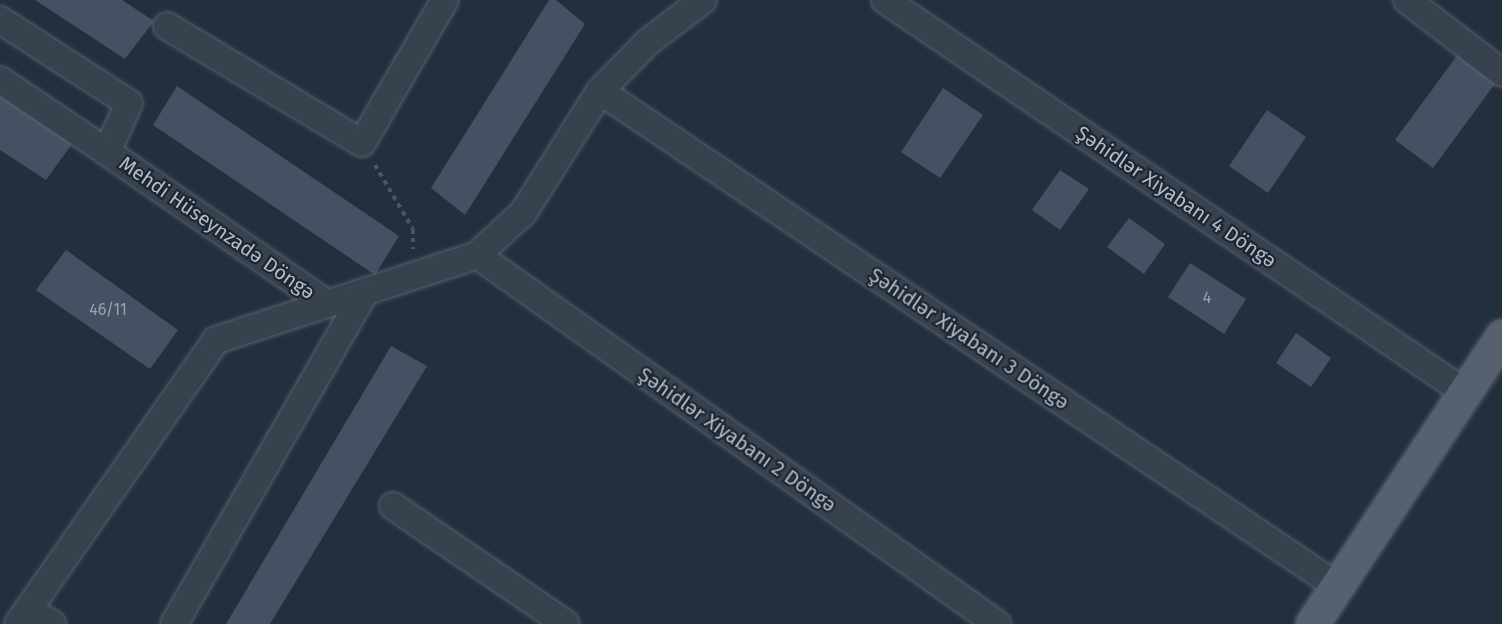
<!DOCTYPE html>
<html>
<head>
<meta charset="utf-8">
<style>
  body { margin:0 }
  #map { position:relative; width:1502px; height:624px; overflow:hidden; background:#242f3e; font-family:"Fira Sans",sans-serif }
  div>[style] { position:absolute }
  .building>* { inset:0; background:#455162 }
  .path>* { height:4px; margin-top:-2px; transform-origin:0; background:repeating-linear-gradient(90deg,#44595c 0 4.5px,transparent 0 9px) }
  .roads { filter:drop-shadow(0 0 2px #565f6c) drop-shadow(0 0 2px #565f6c) }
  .street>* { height:26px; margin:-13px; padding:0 13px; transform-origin:13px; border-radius:13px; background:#38414e }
  .primary>* { height:33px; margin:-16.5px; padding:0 16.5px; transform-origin:16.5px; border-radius:16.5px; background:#56606e }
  span { translate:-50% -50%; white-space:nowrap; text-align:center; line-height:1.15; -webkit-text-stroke:4.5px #1d2633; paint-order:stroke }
  .number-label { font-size:16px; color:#98a1af }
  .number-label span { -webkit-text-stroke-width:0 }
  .street-label { font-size:20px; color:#b4bcc9 }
</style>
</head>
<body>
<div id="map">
  <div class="building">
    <div style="clip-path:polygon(35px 0,122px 0,154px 21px,125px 59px)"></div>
    <div style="clip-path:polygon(549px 0,556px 0,585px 24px,465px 215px,431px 188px)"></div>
    <div style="clip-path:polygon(1459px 53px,1497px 81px,1433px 168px,1395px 140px)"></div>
    <div style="clip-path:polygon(177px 86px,399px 236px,375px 275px,153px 125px)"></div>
    <div style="clip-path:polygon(943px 88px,983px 115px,940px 178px,901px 152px)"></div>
    <div style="clip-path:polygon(0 93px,74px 141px,46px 180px,0 150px)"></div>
    <div style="clip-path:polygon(1267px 110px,1306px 137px,1268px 193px,1229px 166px)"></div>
    <div style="clip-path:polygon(1060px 170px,1089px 189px,1060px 230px,1032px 210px)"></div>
    <div style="clip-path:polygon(1129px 218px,1165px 244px,1144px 274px,1107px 247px)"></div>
    <div style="clip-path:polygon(66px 250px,178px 330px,150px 369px,36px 290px)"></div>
    <div style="clip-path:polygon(1190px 263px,1246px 299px,1224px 334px,1168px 297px)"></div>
    <div style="clip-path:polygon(1296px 333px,1331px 358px,1311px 387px,1276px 363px)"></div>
    <div style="clip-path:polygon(391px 346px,427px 366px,270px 624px,226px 624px)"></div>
  </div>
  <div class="path">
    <div style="left:375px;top:165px;width:74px;rotate:59.3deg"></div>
    <div style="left:413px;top:229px;width:20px;rotate:90deg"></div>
  </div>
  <div class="roads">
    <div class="street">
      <div style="left:885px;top:0;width:701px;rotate:34.08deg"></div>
      <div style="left:1407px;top:0;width:120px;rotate:37.5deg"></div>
      <div style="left:0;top:20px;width:153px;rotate:32.8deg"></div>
      <div style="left:129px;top:103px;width:54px;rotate:114.2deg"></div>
      <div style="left:107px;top:152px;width:267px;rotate:34.6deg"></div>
      <div style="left:167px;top:26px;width:227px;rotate:31deg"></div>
      <div style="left:362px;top:143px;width:165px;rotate:-59.9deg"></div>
      <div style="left:0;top:80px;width:129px;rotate:33.9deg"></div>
      <div style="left:600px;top:91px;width:888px;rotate:33.89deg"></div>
      <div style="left:477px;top:255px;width:638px;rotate:35.36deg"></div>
      <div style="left:393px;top:506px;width:209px;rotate:34.3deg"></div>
      <div style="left:28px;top:610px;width:28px;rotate:30deg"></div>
      <div style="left:18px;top:624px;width:346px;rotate:-55.1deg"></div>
      <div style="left:216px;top:340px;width:274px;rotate:-18deg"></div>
      <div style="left:477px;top:255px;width:62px;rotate:-42.4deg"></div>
      <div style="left:523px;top:213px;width:144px;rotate:-57.7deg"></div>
      <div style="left:600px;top:91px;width:69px;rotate:-45.6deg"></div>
      <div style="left:648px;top:42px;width:69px;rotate:-37.4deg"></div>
      <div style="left:174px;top:624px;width:383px;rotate:-60.1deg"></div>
    </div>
    <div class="primary">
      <div style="left:1312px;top:624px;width:345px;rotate:-56.6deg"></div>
    </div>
  </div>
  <div class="number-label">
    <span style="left:1207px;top:298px">4</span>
    <span style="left:108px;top:310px">46/11</span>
  </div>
  <div class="street-label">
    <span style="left:1176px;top:197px;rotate:34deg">Şəhidlər Xiyabanı 4 Döngə</span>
    <span style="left:217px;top:228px;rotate:35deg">Mehdi Hüseynzadə Döngə</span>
    <span style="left:969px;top:339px;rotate:34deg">Şəhidlər Xiyabanı 3 Döngə</span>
    <span style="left:737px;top:440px;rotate:35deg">Şəhidlər Xiyabanı 2 Döngə</span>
  </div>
</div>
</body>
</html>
